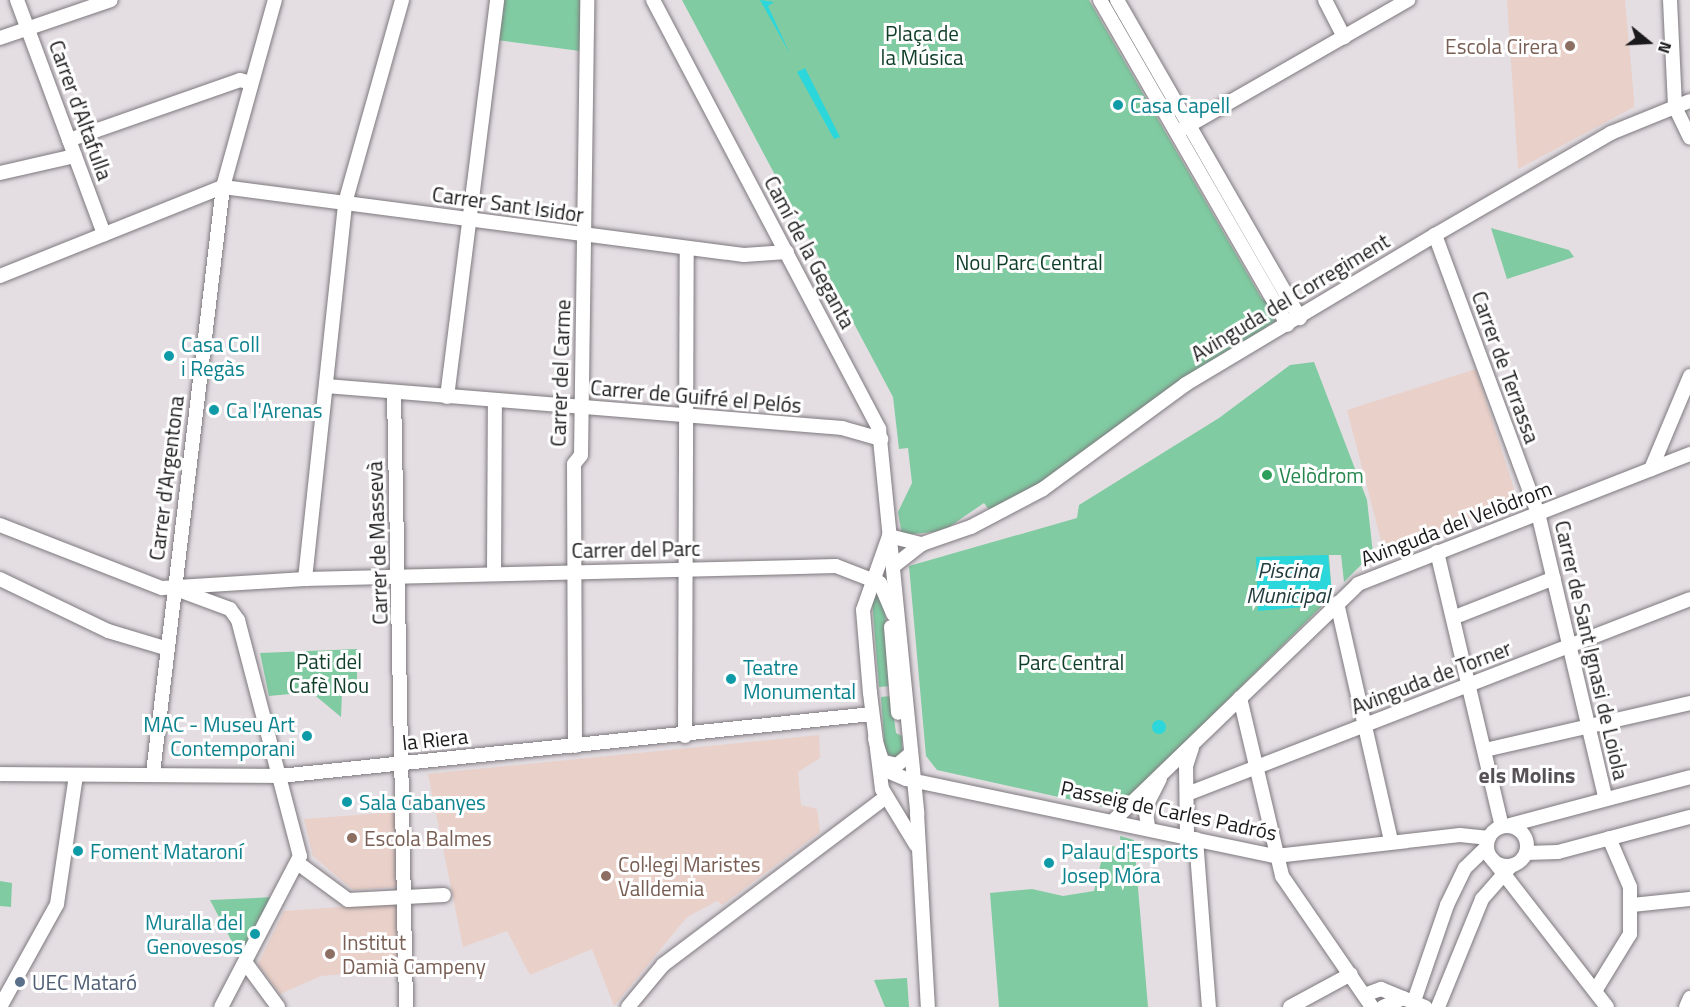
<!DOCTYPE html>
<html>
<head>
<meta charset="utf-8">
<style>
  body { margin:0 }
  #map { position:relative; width:1690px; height:1007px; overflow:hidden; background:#e4dee3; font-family:"Titillium Web",sans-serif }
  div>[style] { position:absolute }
  .education>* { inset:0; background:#e9d0c9 }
  .green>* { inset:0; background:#81cba2 }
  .water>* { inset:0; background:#2bd7db }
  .round { border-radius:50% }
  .roads { filter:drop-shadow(0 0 2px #7e797e) drop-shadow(0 0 2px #7e797e) }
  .minor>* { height:14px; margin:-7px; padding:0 7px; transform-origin:7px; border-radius:7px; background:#fff }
  .minor>.ring { margin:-7px; padding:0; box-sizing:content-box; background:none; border:14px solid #fff; border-radius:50% }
  .dots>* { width:16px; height:16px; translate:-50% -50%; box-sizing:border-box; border:3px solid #fff; border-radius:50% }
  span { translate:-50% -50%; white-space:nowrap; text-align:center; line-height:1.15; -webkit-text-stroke:6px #fff; paint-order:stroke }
  .park-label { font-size:21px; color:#0e3d28 }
  .education-label { font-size:21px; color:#785e54 }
  .right { translate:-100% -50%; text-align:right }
  .left { translate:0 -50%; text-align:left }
  .culture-label { font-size:21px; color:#0d838f }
  .street-label { font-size:21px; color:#1b191b }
  .leisure-label { font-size:21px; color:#27864d }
  .service-label { font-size:21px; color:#4e5e75 }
  .water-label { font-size:22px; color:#223c3d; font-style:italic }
  .neighbourhood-label { font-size:22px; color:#555155; font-weight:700 }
  .north { position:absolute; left:1618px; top:12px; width:60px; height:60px; -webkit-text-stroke:4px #fff; paint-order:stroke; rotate:108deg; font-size:16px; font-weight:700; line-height:24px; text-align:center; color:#1b191b }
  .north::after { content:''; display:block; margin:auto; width:21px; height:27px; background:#1b191b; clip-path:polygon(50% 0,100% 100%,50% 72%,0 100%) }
</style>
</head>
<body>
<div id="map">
  <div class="education">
    <div style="clip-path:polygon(1507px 0,1625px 0,1634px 98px,1634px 107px,1518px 169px)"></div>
    <div style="clip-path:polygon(1476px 369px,1518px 502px,1383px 548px,1347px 410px)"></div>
    <div style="clip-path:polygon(819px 735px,820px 758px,798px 772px,801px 805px,817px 809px,820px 832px,722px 905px,717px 901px,687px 917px,614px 1006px,592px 949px,530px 975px,507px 931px,463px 947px,428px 774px)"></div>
    <div style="clip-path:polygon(395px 812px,397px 887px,353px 890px,313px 856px,304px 819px)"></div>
    <div style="clip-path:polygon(398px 903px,397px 969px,321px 976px,280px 994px,258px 964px,284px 911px)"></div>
  </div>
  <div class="green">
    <div style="clip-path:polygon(502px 0,580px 0,580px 51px,497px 40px)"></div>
    <div style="clip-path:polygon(682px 0,1089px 0,1262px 299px,1269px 301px,1275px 321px,1040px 484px,990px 511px,984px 503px,943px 531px,902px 535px,898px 512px,912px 483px,908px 448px,899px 449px,893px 397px)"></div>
    <div style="clip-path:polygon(1491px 228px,1569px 250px,1574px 257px,1507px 279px)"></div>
    <div style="clip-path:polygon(1314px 362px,1367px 500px,1373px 553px,1344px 582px,1341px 555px,1329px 555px,1332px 596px,1117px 810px,937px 770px,926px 756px,909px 566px,1077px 518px,1079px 505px,1219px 418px,1290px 365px)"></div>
    <div style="clip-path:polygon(878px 595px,884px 598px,891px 686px,879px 687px,872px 600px)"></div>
    <div style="clip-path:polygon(357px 649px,357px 692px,342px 693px,341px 717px,311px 692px,269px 696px,260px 653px)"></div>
    <div style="clip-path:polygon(891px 696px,896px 733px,902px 736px,902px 753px,893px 758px,885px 752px,881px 697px)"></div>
    <div style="clip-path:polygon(1120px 836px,1134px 840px,1148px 1007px,999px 1007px,990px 893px,1032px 889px,1063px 896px,1094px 891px,1105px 846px,1121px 847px)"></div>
    <div style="clip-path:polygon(0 881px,12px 883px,11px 907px,0 906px)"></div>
    <div style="clip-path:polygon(275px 897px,241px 959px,210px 900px)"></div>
    <div style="clip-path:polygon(907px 978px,909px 1007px,885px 1007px,874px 980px)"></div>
  </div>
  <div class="water">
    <div style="clip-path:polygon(760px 0,774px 2px,768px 6px,790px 54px)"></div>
    <div style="clip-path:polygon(805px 68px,840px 137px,834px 139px,797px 72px)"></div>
    <div style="clip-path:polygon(1328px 555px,1332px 596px,1314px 597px,1313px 606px,1258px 611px,1256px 557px)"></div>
    <div class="round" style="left:1152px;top:720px;width:14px;height:14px"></div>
  </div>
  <div class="roads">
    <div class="minor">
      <div style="left:17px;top:0;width:250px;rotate:69.6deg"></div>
      <div style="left:653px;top:0;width:485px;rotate:62.2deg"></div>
      <div style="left:879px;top:429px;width:386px;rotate:84.3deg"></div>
      <div style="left:917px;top:813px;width:194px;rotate:86.8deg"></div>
      <div style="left:1100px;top:0;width:375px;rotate:60deg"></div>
      <div style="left:1117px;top:0;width:367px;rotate:60.1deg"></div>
      <div style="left:1325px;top:0;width:42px;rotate:62.8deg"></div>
      <div style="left:1670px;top:0;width:107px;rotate:87.3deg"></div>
      <div style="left:1675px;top:107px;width:34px;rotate:64deg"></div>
      <div style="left:0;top:38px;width:117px;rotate:-18.9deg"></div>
      <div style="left:1181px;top:130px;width:262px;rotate:-29.8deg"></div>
      <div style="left:69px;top:140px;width:181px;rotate:-19.3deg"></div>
      <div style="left:240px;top:80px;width:11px;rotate:15deg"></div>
      <div style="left:0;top:173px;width:77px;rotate:-12.8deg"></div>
      <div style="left:1435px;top:235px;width:296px;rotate:69.7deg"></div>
      <div style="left:1538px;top:513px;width:291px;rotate:76.7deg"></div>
      <div style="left:0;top:276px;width:240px;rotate:-21.8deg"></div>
      <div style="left:223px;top:187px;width:525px;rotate:7.44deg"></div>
      <div style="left:744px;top:255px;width:43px;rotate:-4deg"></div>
      <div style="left:326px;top:386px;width:518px;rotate:4.65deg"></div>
      <div style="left:842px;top:428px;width:41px;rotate:15.8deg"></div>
      <div style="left:394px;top:393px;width:614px;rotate:88.88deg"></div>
      <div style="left:447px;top:397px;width:400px;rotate:-82.8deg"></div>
      <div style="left:1651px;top:469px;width:101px;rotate:-67.2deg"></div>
      <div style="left:0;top:525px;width:174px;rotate:21.3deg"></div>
      <div style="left:162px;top:588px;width:143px;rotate:-3.6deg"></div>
      <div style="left:305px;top:579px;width:531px;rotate:-1.4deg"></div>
      <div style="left:836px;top:566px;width:47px;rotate:21.1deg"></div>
      <div style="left:880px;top:583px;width:34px;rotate:67deg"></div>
      <div style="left:889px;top:536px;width:78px;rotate:109.4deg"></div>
      <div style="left:863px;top:610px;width:83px;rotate:85.2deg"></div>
      <div style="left:870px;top:693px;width:97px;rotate:82.9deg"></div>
      <div style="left:882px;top:789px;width:66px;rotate:58.7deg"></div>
      <div style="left:889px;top:536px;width:34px;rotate:14deg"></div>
      <div style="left:1437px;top:552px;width:282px;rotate:76.7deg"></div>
      <div style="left:895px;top:565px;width:34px;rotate:-38deg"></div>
      <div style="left:922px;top:544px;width:52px;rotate:-19.1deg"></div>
      <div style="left:971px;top:527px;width:81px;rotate:-27.8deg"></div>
      <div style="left:1043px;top:489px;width:177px;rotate:-36.3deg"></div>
      <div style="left:1186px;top:384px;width:290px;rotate:-30.9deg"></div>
      <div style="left:1435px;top:235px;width:203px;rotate:-30.1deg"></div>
      <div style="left:1611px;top:133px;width:85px;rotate:-22.1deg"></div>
      <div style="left:494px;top:574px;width:171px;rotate:-89.7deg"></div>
      <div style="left:0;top:579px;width:120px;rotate:25.7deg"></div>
      <div style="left:108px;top:631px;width:59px;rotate:16.6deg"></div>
      <div style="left:305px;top:579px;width:378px;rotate:-83.9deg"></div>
      <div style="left:345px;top:203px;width:211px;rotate:-74.3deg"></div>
      <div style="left:173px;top:588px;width:61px;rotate:20.2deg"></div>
      <div style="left:230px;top:609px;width:14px;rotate:54deg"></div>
      <div style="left:238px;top:620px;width:244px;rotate:75.3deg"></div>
      <div style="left:300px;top:856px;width:170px;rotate:117.6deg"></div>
      <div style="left:1337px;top:603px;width:244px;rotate:77.2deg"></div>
      <div style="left:1455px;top:617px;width:106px;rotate:-21.5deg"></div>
      <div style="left:891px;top:627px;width:86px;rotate:85.3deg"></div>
      <div style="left:1240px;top:698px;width:183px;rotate:76.7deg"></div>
      <div style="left:1282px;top:876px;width:159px;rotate:55.5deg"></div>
      <div style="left:685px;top:736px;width:488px;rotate:-89.8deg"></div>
      <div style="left:875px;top:739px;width:33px;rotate:72deg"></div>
      <div style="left:885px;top:770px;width:23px;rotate:23deg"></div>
      <div style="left:906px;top:779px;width:378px;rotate:11.8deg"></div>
      <div style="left:1276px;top:856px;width:185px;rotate:-6.5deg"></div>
      <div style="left:1460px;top:835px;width:29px;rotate:6deg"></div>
      <div style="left:575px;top:746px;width:282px;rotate:-90.2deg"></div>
      <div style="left:574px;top:464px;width:11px;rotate:-52deg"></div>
      <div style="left:581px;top:455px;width:455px;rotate:-89.2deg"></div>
      <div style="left:1485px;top:750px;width:210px;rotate:-12.9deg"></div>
      <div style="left:880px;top:761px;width:17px;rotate:13deg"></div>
      <div style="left:897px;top:765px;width:17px;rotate:-40deg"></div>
      <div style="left:153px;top:773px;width:590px;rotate:-83.19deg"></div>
      <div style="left:223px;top:187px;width:194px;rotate:-74.5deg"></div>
      <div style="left:0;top:774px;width:280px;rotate:0.4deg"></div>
      <div style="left:280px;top:776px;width:595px;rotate:-5.98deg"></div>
      <div style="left:1187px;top:794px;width:539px;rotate:-21.19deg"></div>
      <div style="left:1114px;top:820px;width:339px;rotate:-44deg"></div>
      <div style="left:1358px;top:584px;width:357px;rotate:-21.4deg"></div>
      <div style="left:1510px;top:825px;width:186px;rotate:-14.9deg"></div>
      <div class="ring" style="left:1487px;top:826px;width:26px;height:26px"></div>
      <div style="left:1148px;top:826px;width:18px;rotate:-99deg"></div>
      <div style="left:1145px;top:808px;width:33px;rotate:-63deg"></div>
      <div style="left:1187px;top:836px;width:70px;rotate:-90.8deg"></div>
      <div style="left:1186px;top:766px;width:20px;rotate:-72deg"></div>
      <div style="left:1196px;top:839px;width:169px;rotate:85.6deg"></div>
      <div style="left:1526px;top:853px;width:32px;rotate:-2deg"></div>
      <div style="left:1558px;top:852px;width:137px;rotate:-14.9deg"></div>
      <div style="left:1493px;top:860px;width:186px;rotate:52.2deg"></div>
      <div style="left:299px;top:864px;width:61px;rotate:36.3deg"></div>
      <div style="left:348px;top:900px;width:96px;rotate:-3deg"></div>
      <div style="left:1632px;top:905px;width:58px;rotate:-5.9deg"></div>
      <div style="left:245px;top:962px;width:56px;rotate:53.7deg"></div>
      <div style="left:1595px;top:991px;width:67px;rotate:-58.4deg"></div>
      <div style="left:1630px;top:934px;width:47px;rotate:-90deg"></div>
      <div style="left:1630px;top:887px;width:53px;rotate:-113.2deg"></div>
      <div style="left:1367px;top:994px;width:15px;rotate:-20deg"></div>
      <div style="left:1381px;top:989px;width:48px;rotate:22.2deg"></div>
      <div style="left:1414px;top:1001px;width:102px;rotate:-71deg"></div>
      <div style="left:1447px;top:905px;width:41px;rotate:-64.1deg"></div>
      <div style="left:1465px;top:868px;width:30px;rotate:-44deg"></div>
      <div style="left:0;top:1007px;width:118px;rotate:-61deg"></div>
      <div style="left:57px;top:904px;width:130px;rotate:-81.6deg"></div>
      <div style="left:628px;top:1007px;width:55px;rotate:-50.2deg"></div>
      <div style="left:663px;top:965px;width:279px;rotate:-37deg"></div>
      <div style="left:1290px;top:1007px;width:69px;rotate:-28.4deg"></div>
      <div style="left:1383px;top:1007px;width:22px;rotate:-24deg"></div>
      <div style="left:1438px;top:1007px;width:117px;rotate:-67.8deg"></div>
      <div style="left:1482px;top:899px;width:44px;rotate:-48.7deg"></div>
      <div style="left:1686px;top:1007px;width:10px;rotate:-66deg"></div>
    </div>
  </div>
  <div class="dots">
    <div style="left:1570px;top:46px;background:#8d6e63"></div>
    <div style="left:1118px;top:105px;background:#0f9aa8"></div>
    <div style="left:169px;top:356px;background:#0f9aa8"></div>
    <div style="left:214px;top:410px;background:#0f9aa8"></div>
    <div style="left:1267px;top:475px;background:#2e9e5b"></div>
    <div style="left:731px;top:679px;background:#0f9aa8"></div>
    <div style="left:307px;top:736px;background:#0f9aa8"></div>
    <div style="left:347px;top:802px;background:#0f9aa8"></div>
    <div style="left:352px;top:838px;background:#8d6e63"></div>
    <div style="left:78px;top:851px;background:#0f9aa8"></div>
    <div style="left:1049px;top:863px;background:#0f9aa8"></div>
    <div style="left:606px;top:876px;background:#8d6e63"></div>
    <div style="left:255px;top:934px;background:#0f9aa8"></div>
    <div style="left:330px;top:954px;background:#8d6e63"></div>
    <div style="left:20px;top:982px;background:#5c6f8a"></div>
  </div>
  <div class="park-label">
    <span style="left:922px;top:45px">Plaça de<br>la Música</span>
    <span style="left:1029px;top:262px">Nou Parc Central</span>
    <span style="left:329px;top:673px">Pati del<br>Cafè Nou</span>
    <span style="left:1071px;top:662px">Parc Central</span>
  </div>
  <div class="education-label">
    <span class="right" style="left:1558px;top:46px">Escola Cirera</span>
    <span class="left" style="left:364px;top:838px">Escola Balmes</span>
    <span class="left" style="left:618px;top:876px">Col·legi Maristes<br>Valldemia</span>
    <span class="left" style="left:342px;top:954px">Institut<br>Damià Campeny</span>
  </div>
  <div class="culture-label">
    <span class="left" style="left:1130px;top:105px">Casa Capell</span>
    <span class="left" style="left:181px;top:356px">Casa Coll<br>i Regàs</span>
    <span class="left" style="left:226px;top:410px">Ca l'Arenas</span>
    <span class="left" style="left:743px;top:679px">Teatre<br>Monumental</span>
    <span class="right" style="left:295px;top:736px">MAC - Museu Art<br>Contemporani</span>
    <span class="left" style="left:359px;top:802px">Sala Cabanyes</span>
    <span class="left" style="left:90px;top:851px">Foment Mataroní</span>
    <span class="left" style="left:1061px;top:863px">Palau d'Esports<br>Josep Móra</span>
    <span class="right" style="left:243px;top:934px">Muralla del<br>Genovesos</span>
  </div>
  <div class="street-label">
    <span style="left:81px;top:110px;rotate:70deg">Carrer d'Altafulla</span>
    <span style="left:508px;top:204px;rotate:8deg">Carrer Sant Isidor</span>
    <span style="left:810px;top:252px;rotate:62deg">Camí de la Geganta</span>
    <span style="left:1290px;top:297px;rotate:-31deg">Avinguda del Corregiment</span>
    <span style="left:1506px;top:367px;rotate:70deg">Carrer de Terrassa</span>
    <span style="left:560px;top:373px;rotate:-88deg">Carrer del Carme</span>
    <span style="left:696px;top:396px;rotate:5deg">Carrer de Guifré el Pelós</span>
    <span style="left:166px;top:478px;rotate:-83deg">Carrer d'Argentona</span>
    <span style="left:1456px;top:523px;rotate:-21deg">Avinguda del Velòdrom</span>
    <span style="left:377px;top:543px;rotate:-92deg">Carrer de Massevà</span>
    <span style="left:636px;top:549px;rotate:-1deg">Carrer del Parc</span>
    <span style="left:1592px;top:650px;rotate:77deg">Carrer de Sant Ignasi de Loiola</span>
    <span style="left:1431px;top:677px;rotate:-21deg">Avinguda de Torner</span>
    <span style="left:435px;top:739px;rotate:-6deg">la Riera</span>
    <span style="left:1169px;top:810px;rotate:12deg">Passeig de Carles Padrós</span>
  </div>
  <div class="leisure-label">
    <span class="left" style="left:1279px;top:475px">Velòdrom</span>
  </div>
  <div class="service-label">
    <span class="left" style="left:32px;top:982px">UEC Mataró</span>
  </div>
  <div class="water-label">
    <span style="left:1288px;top:583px">Piscina<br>Municipal</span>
  </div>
  <div class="neighbourhood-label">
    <span style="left:1527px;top:776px">els Molins</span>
  </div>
  <div class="north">N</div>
</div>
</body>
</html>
